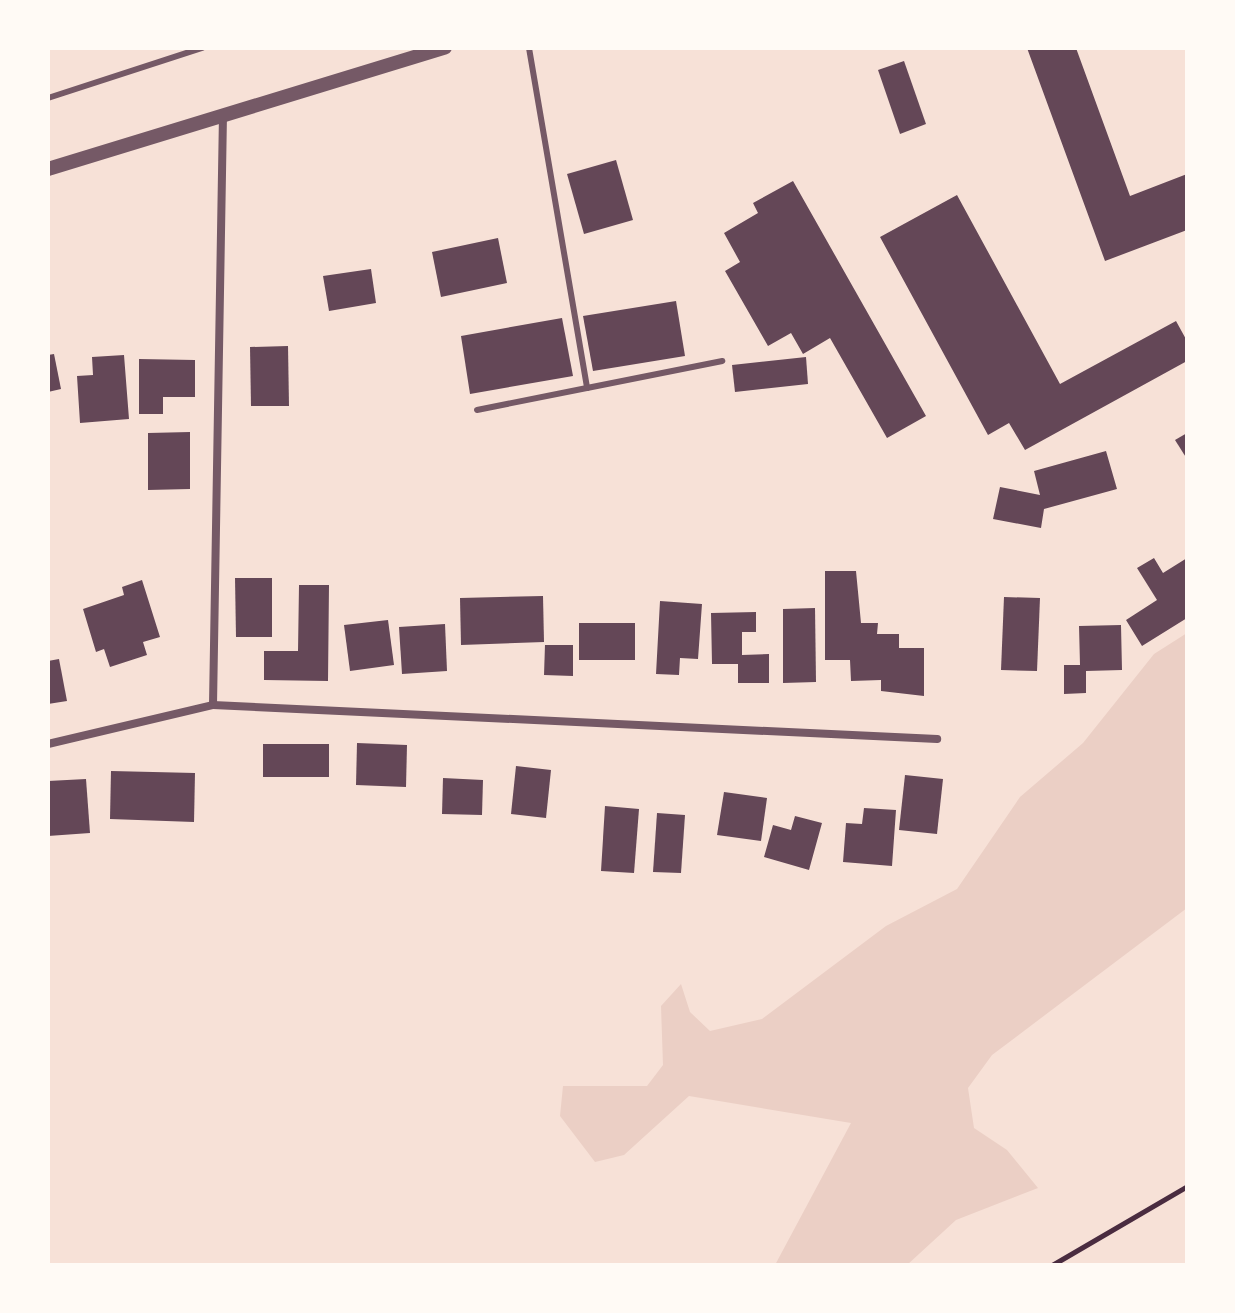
<!DOCTYPE html>
<html>
<head>
<meta charset="utf-8">
<style>
  body { margin:0 }
  #map { position:relative; width:1235px; height:1313px; overflow:hidden; background:#f7e1d7; font-family:"PT Sans",sans-serif }
  div>[style] { position:absolute }
  .green>* { inset:0; background:#ebcfc5 }
  .building>* { inset:0; background:#644757 }
  .path>* { height:5px; margin:-2.5px; padding:0 2.5px; transform-origin:2.5px; border-radius:2.5px; background:#4a2c40 }
  .service>* { height:6px; margin:-3px; padding:0 3px; transform-origin:3px; border-radius:3px; background:#755966 }
  .minor>* { height:8px; margin:-4px; padding:0 4px; transform-origin:4px; border-radius:4px; background:#755966 }
  .tertiary>* { height:14px; margin:-7px; padding:0 7px; transform-origin:7px; border-radius:7px; background:#755966 }
  span { translate:-50% -50%; white-space:nowrap; text-align:center; line-height:1.15; -webkit-text-stroke:6px #fffaf5; paint-order:stroke }
  .frame { position:absolute; inset:0; border:50px solid #fffaf5; pointer-events:none }
</style>
</head>
<body>
<div id="map">
  <div class="green">
    <div style="clip-path:polygon(1187px 633px,1187px 908px,992px 1055px,968px 1088px,974px 1128px,1007px 1150px,1038px 1188px,956px 1220px,907px 1265px,775px 1265px,851px 1123px,689px 1096px,624px 1155px,595px 1162px,560px 1116px,563px 1086px,647px 1086px,663px 1065px,661px 1006px,681px 984px,690px 1012px,710px 1031px,762px 1019px,886px 926px,957px 889px,1020px 797px,1083px 743px,1154px 654px)"></div>
  </div>
  <div class="building">
    <div style="clip-path:polygon(1027px 48px,1076px 48px,1130px 196px,1187px 174px,1187px 230px,1105px 261px)"></div>
    <div style="clip-path:polygon(904px 61px,926px 124px,900px 134px,878px 70px)"></div>
    <div style="clip-path:polygon(616px 160px,633px 220px,584px 234px,567px 174px)"></div>
    <div style="clip-path:polygon(793px 181px,926px 416px,887px 438px,830px 338px,803px 354px,791px 333px,768px 346px,725px 271px,740px 262px,724px 233px,758px 213px,753px 203px)"></div>
    <div style="clip-path:polygon(957px 195px,1060px 384px,1176px 321px,1187px 341px,1187px 361px,1025px 450px,1009px 423px,988px 435px,880px 237px)"></div>
    <div style="clip-path:polygon(498px 238px,507px 283px,441px 297px,432px 252px)"></div>
    <div style="clip-path:polygon(371px 269px,376px 303px,329px 311px,323px 276px)"></div>
    <div style="clip-path:polygon(676px 301px,685px 356px,593px 371px,583px 316px)"></div>
    <div style="clip-path:polygon(562px 318px,573px 376px,470px 394px,461px 336px)"></div>
    <div style="clip-path:polygon(288px 346px,289px 406px,251px 406px,250px 347px)"></div>
    <div style="clip-path:polygon(54px 354px,61px 389px,48px 392px,48px 355px)"></div>
    <div style="clip-path:polygon(124px 355px,129px 419px,80px 423px,77px 376px,93px 375px,92px 357px)"></div>
    <div style="clip-path:polygon(806px 357px,808px 384px,735px 392px,732px 365px)"></div>
    <div style="clip-path:polygon(139px 359px,195px 360px,195px 397px,163px 397px,163px 414px,139px 414px)"></div>
    <div style="clip-path:polygon(190px 432px,190px 489px,148px 490px,148px 433px)"></div>
    <div style="clip-path:polygon(1187px 433px,1187px 459px,1175px 440px)"></div>
    <div style="clip-path:polygon(1106px 451px,1117px 489px,1044px 509px,1041px 528px,993px 519px,1000px 487px,1040px 495px,1034px 471px)"></div>
    <div style="clip-path:polygon(1154px 558px,1163px 573px,1187px 558px,1187px 618px,1142px 646px,1126px 620px,1157px 600px,1137px 568px)"></div>
    <div style="clip-path:polygon(825px 571px,856px 571px,861px 623px,878px 623px,877px 634px,899px 634px,899px 648px,924px 648px,924px 696px,881px 691px,881px 680px,851px 681px,850px 660px,825px 660px)"></div>
    <div style="clip-path:polygon(235px 578px,272px 578px,272px 637px,236px 637px)"></div>
    <div style="clip-path:polygon(142px 580px,160px 637px,143px 642px,147px 655px,110px 667px,104px 649px,96px 652px,83px 609px,124px 595px,122px 587px)"></div>
    <div style="clip-path:polygon(299px 585px,329px 585px,328px 681px,264px 680px,264px 651px,298px 651px)"></div>
    <div style="clip-path:polygon(543px 596px,544px 642px,461px 645px,460px 598px)"></div>
    <div style="clip-path:polygon(1004px 597px,1040px 598px,1037px 671px,1001px 670px)"></div>
    <div style="clip-path:polygon(660px 601px,702px 604px,698px 659px,680px 658px,679px 675px,656px 674px)"></div>
    <div style="clip-path:polygon(815px 608px,816px 682px,783px 683px,783px 609px)"></div>
    <div style="clip-path:polygon(756px 612px,756px 632px,742px 632px,742px 655px,769px 654px,769px 683px,738px 683px,738px 664px,712px 664px,711px 613px)"></div>
    <div style="clip-path:polygon(388px 620px,394px 665px,350px 671px,344px 625px)"></div>
    <div style="clip-path:polygon(579px 623px,635px 623px,635px 660px,579px 660px)"></div>
    <div style="clip-path:polygon(445px 624px,447px 671px,402px 674px,399px 627px)"></div>
    <div style="clip-path:polygon(1121px 625px,1122px 670px,1086px 671px,1086px 693px,1064px 694px,1064px 665px,1080px 665px,1079px 626px)"></div>
    <div style="clip-path:polygon(545px 645px,573px 645px,573px 676px,544px 675px)"></div>
    <div style="clip-path:polygon(59px 659px,67px 701px,48px 704px,48px 661px)"></div>
    <div style="clip-path:polygon(357px 743px,407px 745px,406px 787px,356px 785px)"></div>
    <div style="clip-path:polygon(263px 744px,329px 744px,329px 777px,263px 777px)"></div>
    <div style="clip-path:polygon(516px 766px,551px 770px,546px 818px,511px 814px)"></div>
    <div style="clip-path:polygon(111px 771px,195px 773px,194px 822px,110px 819px)"></div>
    <div style="clip-path:polygon(905px 775px,943px 779px,937px 834px,899px 830px)"></div>
    <div style="clip-path:polygon(443px 778px,483px 780px,482px 815px,442px 814px)"></div>
    <div style="clip-path:polygon(86px 779px,90px 833px,48px 836px,48px 781px)"></div>
    <div style="clip-path:polygon(724px 792px,767px 798px,761px 841px,717px 835px)"></div>
    <div style="clip-path:polygon(605px 806px,639px 809px,634px 873px,601px 871px)"></div>
    <div style="clip-path:polygon(864px 808px,896px 810px,892px 866px,843px 862px,846px 823px,862px 824px)"></div>
    <div style="clip-path:polygon(657px 813px,685px 815px,681px 873px,653px 872px)"></div>
    <div style="clip-path:polygon(795px 816px,822px 823px,809px 870px,764px 857px,773px 825px,791px 830px)"></div>
  </div>
  <div class="path">
    <div style="left:1052px;top:1265px;width:156px;rotate:-30.3deg"></div>
  </div>
  <div class="service">
    <div style="left:529px;top:48px;width:345px;rotate:80.3deg"></div>
    <div style="left:587px;top:388px;width:138px;rotate:-11.3deg"></div>
    <div style="left:48px;top:98px;width:162px;rotate:-18deg"></div>
    <div style="left:477px;top:410px;width:112px;rotate:-11.3deg"></div>
  </div>
  <div class="minor">
    <div style="left:213px;top:705px;width:589px;rotate:-89.03deg"></div>
    <div style="left:48px;top:744px;width:170px;rotate:-13.3deg"></div>
    <div style="left:213px;top:705px;width:725px;rotate:2.69deg"></div>
  </div>
  <div class="tertiary">
    <div style="left:48px;top:169px;width:415px;rotate:-17deg"></div>
  </div>
  <div class="frame"></div>
</div>
</body>
</html>
